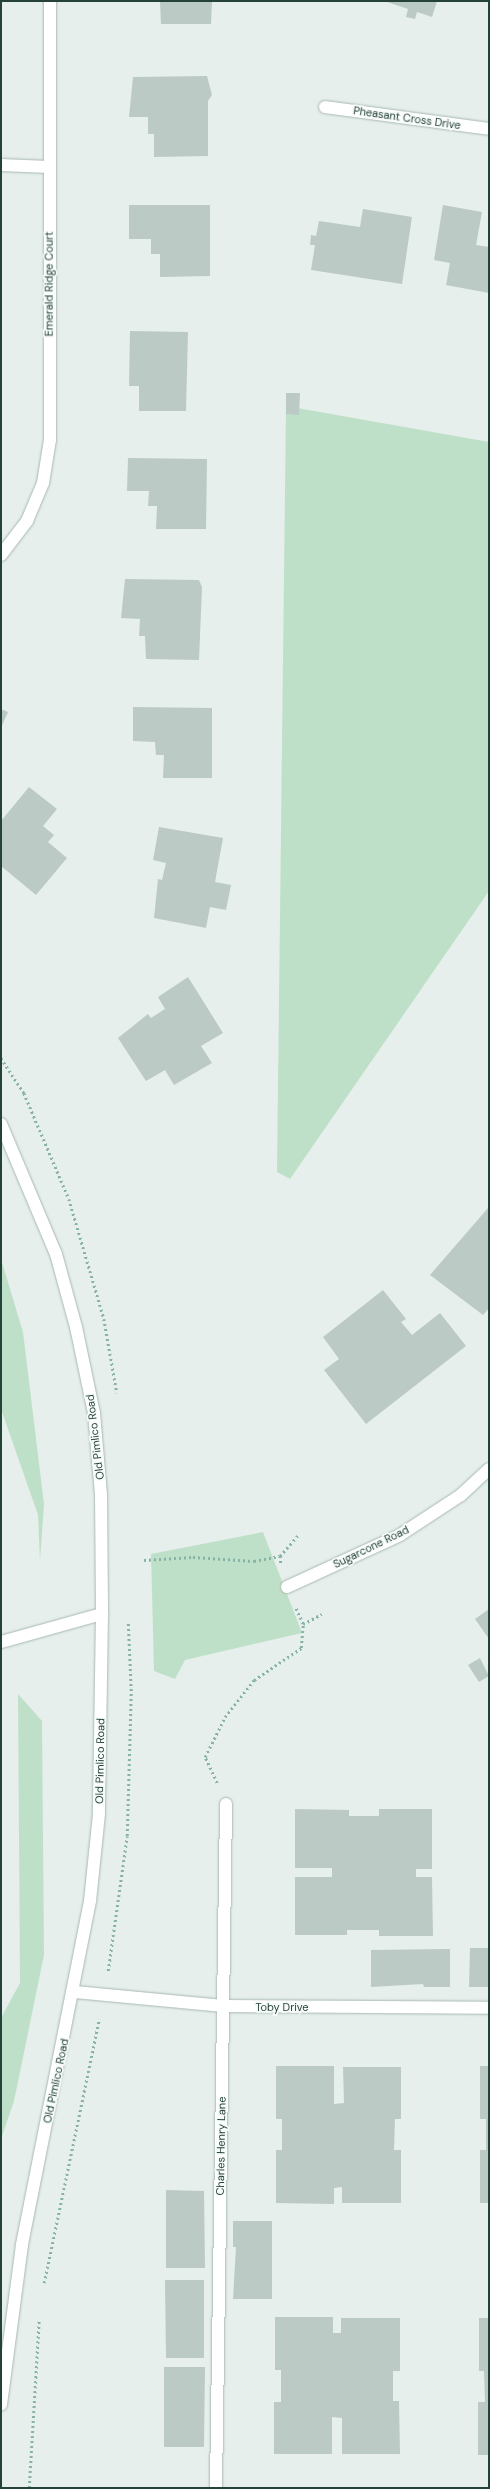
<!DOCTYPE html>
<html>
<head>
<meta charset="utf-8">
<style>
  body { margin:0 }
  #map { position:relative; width:490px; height:2489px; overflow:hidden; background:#e6efeb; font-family:"DM Sans",sans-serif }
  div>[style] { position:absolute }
  .green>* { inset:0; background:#bfe0c8 }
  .building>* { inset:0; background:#bbcac4 }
  .path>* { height:2.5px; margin-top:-1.25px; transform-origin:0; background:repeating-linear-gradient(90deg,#86b3a5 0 2px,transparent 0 5px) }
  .roads { filter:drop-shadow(0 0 1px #a8b8b2) drop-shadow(0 0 1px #a8b8b2) }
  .minor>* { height:12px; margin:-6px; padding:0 6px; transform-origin:6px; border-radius:6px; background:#fff }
  .tertiary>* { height:12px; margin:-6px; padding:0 6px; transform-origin:6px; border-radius:6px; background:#fff }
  span { translate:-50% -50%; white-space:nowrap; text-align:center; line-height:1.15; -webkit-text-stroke:3.5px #f7fbf9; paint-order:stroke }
  .street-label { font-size:11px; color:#24423a }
  .frame { position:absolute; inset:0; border:2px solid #24423a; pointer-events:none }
</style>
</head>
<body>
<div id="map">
  <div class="green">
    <div style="clip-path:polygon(286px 406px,489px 442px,489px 891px,290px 1179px,277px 1172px)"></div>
    <div style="clip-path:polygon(1px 1259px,23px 1332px,44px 1504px,40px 1561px,38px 1515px,1px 1409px)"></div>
    <div style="clip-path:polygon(263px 1532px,302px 1633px,185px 1660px,175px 1679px,154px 1671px,151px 1554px)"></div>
    <div style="clip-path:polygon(18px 1694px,42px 1721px,44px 1955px,14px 2101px,1px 2139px,1px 2018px,20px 1983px)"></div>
  </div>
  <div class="building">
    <div style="clip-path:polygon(160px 1px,212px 1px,211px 24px,161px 24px)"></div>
    <div style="clip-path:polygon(384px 1px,437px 1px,432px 17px,417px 12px,415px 19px,406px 17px,408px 9px)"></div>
    <div style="clip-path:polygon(207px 76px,212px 95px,208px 101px,208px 156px,154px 157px,154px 134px,148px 134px,148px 117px,129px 117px,133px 77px)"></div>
    <div style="clip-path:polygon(129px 205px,210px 205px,210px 276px,160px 277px,160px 254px,151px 254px,151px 239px,129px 239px)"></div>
    <div style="clip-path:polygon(443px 205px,482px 212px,476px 245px,489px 247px,489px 293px,446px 285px,450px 263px,434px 260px)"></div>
    <div style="clip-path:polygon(363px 209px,412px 217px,402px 284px,311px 270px,315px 245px,310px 245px,311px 235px,316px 236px,319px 221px,360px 227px)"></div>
    <div style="clip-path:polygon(130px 331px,188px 332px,186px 411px,139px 411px,139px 386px,129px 386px)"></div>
    <div style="clip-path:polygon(286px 393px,300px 393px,299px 415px,286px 414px)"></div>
    <div style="clip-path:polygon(128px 458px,207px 459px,206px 529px,156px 529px,157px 506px,148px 506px,149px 491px,127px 491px)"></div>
    <div style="clip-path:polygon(125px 579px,199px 580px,202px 587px,199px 660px,146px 659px,145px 636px,139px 636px,140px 619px,121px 618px)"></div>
    <div style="clip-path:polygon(133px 707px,212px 708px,212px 778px,163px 778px,164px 755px,156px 755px,155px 742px,133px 741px)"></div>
    <div style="clip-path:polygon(1px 709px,8px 712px,1px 728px)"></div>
    <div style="clip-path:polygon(29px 787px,57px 809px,43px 826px,54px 835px,48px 842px,67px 858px,36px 895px,1px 866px,1px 821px)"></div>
    <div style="clip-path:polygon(159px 827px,223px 838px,215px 882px,231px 885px,226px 910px,210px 907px,206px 928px,154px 918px,158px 879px,162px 880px,166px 863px,153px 860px)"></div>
    <div style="clip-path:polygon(188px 977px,223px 1033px,201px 1046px,212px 1063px,174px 1085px,165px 1070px,146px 1081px,118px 1038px,148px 1014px,151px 1018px,165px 1009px,158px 997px)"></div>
    <div style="clip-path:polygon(488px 1208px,489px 1308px,483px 1315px,430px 1275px)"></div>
    <div style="clip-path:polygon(383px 1290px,406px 1319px,401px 1322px,412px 1335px,440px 1313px,466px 1346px,366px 1424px,324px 1370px,339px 1359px,323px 1337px)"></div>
    <div style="clip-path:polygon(489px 1609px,489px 1639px,475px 1619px)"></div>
    <div style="clip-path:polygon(480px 1658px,489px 1676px,479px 1682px,468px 1665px)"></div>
    <div style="clip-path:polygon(295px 1809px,349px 1810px,349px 1816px,379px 1816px,379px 1809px,432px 1809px,432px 1869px,416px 1869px,416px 1877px,432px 1877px,433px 1936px,379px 1936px,379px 1930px,347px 1930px,347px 1935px,295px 1935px,295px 1877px,332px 1877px,332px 1868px,295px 1868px)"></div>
    <div style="clip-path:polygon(470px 1948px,489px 1948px,489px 1987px,469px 1987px)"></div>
    <div style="clip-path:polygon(450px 1949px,450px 1987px,424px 1987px,423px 1984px,371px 1987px,371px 1950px)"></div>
    <div style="clip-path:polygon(276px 2066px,334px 2066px,334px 2104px,344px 2103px,343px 2067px,401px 2067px,401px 2119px,395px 2119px,394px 2150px,401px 2150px,401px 2203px,342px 2203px,342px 2187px,334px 2188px,334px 2204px,276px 2203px,276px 2150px,282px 2150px,282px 2119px,276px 2119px)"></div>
    <div style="clip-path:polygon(480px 2066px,489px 2066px,489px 2203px,480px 2203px,480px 2150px,486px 2150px,486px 2119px,480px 2119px)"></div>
    <div style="clip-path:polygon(166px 2190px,204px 2191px,205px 2268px,166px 2268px)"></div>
    <div style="clip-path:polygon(233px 2221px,272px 2221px,272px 2299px,233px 2299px,236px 2247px,233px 2247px)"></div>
    <div style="clip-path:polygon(165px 2280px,204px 2280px,204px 2358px,166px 2358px)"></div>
    <div style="clip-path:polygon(275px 2317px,333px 2317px,333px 2333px,341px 2333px,341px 2318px,400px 2318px,400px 2371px,393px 2371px,393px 2401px,399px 2401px,400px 2454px,342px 2454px,342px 2418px,332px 2417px,332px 2454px,274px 2454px,274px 2402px,281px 2402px,281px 2370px,275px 2370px)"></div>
    <div style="clip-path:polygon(479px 2318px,489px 2318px,489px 2455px,478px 2455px,478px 2402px,485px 2402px,484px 2371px,479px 2371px)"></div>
    <div style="clip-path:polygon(164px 2367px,205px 2367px,204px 2447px,164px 2447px)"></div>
  </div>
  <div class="path">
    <div style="left:1px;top:1058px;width:42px;rotate:56.7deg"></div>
    <div style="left:24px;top:1093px;width:115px;rotate:67deg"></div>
    <div style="left:69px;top:1199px;width:125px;rotate:73.7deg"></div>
    <div style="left:104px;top:1319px;width:75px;rotate:80deg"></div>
    <div style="left:280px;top:1556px;width:7px;rotate:82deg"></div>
    <div style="left:144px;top:1560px;width:49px;rotate:-3.5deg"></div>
    <div style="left:193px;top:1557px;width:61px;rotate:3.8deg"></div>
    <div style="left:254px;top:1561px;width:26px;rotate:-11deg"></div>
    <div style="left:280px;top:1556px;width:28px;rotate:-49deg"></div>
    <div style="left:303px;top:1624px;width:21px;rotate:-28deg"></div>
    <div style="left:217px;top:1783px;width:29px;rotate:-115deg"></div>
    <div style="left:205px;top:1757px;width:45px;rotate:-63.4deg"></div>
    <div style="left:225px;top:1717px;width:47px;rotate:-51.9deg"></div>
    <div style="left:254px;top:1680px;width:57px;rotate:-34.2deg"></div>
    <div style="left:301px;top:1648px;width:24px;rotate:-85deg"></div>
    <div style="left:303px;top:1624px;width:17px;rotate:-115deg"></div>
    <div style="left:108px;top:1971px;width:136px;rotate:-82deg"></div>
    <div style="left:127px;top:1836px;width:145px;rotate:-88.4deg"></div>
    <div style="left:131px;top:1691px;width:69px;rotate:-92.5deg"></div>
    <div style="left:44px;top:2283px;width:270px;rotate:-78.2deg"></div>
    <div style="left:29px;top:2488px;width:169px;rotate:-86.6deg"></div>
  </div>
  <div class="roads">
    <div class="minor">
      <div style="left:325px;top:107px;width:165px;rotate:7.6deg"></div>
      <div style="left:1px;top:165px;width:48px;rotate:2.4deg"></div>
      <div style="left:1px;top:555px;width:43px;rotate:-52.6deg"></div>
      <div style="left:27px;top:521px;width:41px;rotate:-67.2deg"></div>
      <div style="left:43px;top:483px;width:44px;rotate:-80.8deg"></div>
      <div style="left:50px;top:440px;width:439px;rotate:-90deg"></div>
      <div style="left:287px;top:1587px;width:124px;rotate:-24.7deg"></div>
      <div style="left:400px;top:1535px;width:73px;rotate:-33.3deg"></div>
      <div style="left:461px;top:1495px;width:38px;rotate:-43deg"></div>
      <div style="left:1px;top:1642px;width:105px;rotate:-15.5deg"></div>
      <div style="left:75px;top:1992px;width:149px;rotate:5.4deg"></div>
      <div style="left:223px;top:2006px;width:266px;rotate:0.4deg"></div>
      <div style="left:216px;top:2488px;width:684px;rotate:-89.16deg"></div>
    </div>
    <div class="tertiary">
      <div style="left:1px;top:1124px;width:141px;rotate:67.1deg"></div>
      <div style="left:56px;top:1254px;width:76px;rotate:74.7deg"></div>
      <div style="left:76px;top:1327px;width:88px;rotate:78.2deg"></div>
      <div style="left:94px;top:1413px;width:81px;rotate:85.1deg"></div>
      <div style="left:101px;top:1494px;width:120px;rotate:89.5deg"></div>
      <div style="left:102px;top:1614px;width:200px;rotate:90.9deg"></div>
      <div style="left:99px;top:1814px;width:87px;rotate:95.9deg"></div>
      <div style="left:90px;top:1901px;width:351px;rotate:101.2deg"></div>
      <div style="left:22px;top:2245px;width:161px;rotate:97.5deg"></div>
    </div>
  </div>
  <div class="street-label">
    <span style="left:407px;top:118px;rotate:8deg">Pheasant Cross Drive</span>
    <span style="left:49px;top:284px;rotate:-90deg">Emerald Ridge Court</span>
    <span style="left:95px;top:1437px;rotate:-97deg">Old Pimlico Road</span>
    <span style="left:371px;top:1547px;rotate:-26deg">Sugarcone Road</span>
    <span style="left:100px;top:1761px;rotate:-89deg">Old Pimlico Road</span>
    <span style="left:282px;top:2007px">Toby Drive</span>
    <span style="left:56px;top:2081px;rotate:-78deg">Old Pimlico Road</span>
    <span style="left:221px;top:2146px;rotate:-89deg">Charles Henry Lane</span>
  </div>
  <div class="frame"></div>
</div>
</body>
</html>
